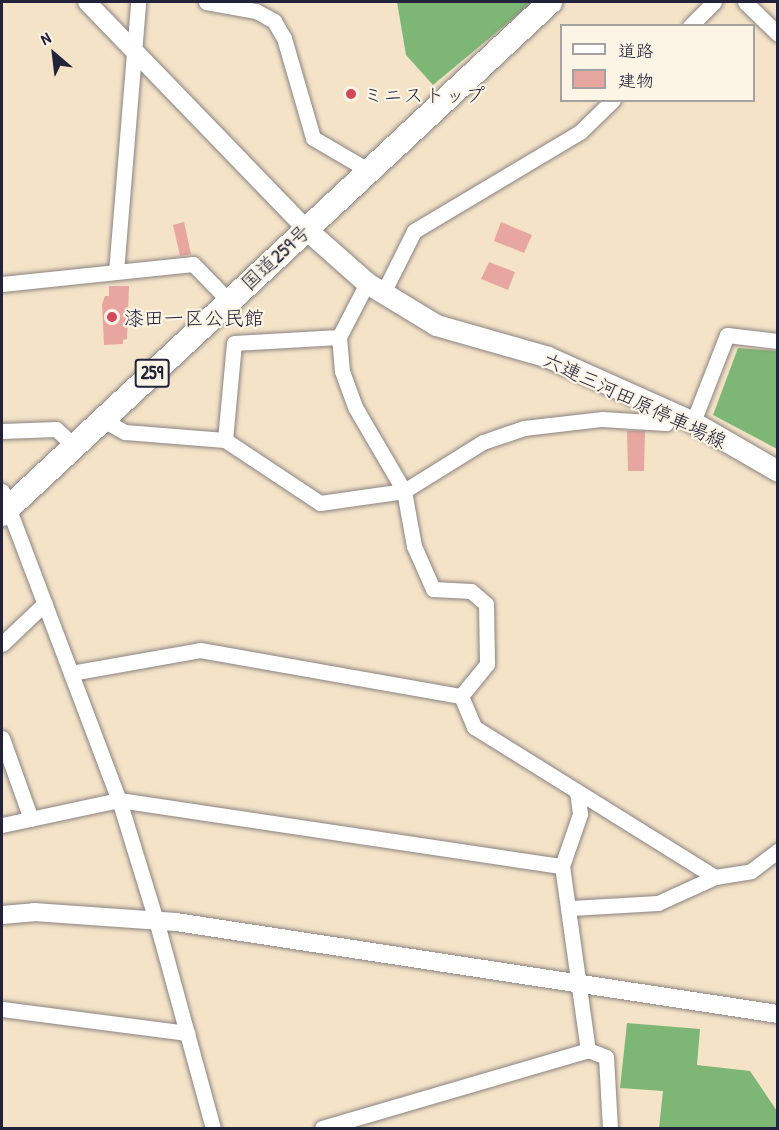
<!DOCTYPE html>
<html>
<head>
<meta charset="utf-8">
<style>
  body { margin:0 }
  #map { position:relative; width:779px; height:1130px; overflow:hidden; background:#f4e3c7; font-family:"Patrick Hand","Klee One",sans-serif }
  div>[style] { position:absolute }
  .forest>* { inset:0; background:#7eb775 }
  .building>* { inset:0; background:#e8a6a0 }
  .roads { filter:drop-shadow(0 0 2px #8b8281) drop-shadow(0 0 2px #8b8281) }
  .minor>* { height:15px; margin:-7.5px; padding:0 7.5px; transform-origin:7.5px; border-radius:7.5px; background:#fff }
  .tertiary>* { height:18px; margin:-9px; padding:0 9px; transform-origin:9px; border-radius:9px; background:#fff }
  .secondary>* { height:21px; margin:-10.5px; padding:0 10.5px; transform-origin:10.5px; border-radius:10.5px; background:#fff }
  .trunk>* { height:24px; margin:-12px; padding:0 12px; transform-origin:12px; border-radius:12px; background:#fff }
  .dots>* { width:16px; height:16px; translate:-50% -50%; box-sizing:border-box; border:3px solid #fcf5e5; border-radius:50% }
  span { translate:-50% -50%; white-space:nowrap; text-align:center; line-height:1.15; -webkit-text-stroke:4.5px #fcf5e5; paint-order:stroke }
  .shield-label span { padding:2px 4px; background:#fcf5e5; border:2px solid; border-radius:4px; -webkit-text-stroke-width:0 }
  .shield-label { font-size:18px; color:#22223b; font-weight:700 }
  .poi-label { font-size:20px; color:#22223b }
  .left { translate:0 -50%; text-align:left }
  .street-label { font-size:20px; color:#22223b }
  .frame { position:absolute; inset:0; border:3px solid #22223b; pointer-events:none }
  .legend { position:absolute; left:560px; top:24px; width:195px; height:78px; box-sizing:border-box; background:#fcf5e5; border:2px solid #a5a1a1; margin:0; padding:8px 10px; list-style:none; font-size:18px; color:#22223b }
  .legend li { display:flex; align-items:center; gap:12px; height:30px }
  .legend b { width:30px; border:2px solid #a5a1a1 }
  .north { position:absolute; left:24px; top:24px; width:60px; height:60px; -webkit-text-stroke:4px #fcf5e5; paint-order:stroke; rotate:332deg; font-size:16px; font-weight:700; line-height:24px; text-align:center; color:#22223b }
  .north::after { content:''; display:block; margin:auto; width:21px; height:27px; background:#22223b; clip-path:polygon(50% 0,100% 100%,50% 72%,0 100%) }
</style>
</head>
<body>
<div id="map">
  <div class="forest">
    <div style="clip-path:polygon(397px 2px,533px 2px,433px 85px,406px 55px)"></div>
    <div style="clip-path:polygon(738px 348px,777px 351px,777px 449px,713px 415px)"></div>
    <div style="clip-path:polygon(627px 1023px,700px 1029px,697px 1065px,750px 1071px,777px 1111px,777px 1128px,659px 1128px,663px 1091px,620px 1088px)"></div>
  </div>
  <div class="building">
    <div style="clip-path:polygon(184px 222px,191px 254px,180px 256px,173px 225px)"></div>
    <div style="clip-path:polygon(501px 222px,532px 235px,524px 253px,494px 241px)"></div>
    <div style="clip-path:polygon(489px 262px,515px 272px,508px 290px,481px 279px)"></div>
    <div style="clip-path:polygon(109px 286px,129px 286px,127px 339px,123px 340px,123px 344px,104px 345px,102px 304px,105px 296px,109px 296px)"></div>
    <div style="clip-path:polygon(627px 431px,645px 431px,644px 471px,628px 471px)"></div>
  </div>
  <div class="roads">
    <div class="minor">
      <div style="left:206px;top:2px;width:51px;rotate:10.2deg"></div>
      <div style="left:256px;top:11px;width:21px;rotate:29deg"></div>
      <div style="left:274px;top:21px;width:20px;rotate:60deg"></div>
      <div style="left:284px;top:38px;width:104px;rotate:73.8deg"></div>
      <div style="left:313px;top:138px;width:64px;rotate:30.2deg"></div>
      <div style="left:745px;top:2px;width:46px;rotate:44.1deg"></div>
      <div style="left:690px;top:26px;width:34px;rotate:-45deg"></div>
      <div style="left:116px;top:272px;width:271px;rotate:-85.3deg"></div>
      <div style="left:367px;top:283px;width:61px;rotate:117.4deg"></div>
      <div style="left:339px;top:337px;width:34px;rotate:85deg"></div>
      <div style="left:342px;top:371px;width:38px;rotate:70deg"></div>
      <div style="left:355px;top:407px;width:97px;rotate:59.7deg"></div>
      <div style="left:404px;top:491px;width:56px;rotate:79.7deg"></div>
      <div style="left:414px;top:546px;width:47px;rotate:66.2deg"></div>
      <div style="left:433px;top:589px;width:38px;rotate:3deg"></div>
      <div style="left:471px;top:591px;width:20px;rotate:41deg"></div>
      <div style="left:486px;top:604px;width:60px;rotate:89deg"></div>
      <div style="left:487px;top:664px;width:41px;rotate:129.1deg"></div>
      <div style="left:2px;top:284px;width:192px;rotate:-6deg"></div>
      <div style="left:193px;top:264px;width:52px;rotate:45.8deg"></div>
      <div style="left:383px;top:293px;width:69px;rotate:-63.4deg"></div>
      <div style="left:414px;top:231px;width:193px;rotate:-30.8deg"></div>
      <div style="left:580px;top:132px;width:46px;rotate:-44.1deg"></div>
      <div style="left:103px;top:420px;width:25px;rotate:29deg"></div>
      <div style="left:125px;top:432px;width:100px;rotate:4.6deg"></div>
      <div style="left:225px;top:440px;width:114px;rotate:33.6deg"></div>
      <div style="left:320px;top:503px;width:85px;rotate:-8.1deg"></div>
      <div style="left:404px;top:491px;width:93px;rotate:-31.8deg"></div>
      <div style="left:483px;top:442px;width:43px;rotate:-18.9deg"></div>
      <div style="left:524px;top:428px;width:79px;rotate:-6.6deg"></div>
      <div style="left:602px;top:419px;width:64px;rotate:3.6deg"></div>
      <div style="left:666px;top:423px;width:12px;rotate:-70deg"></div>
      <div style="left:693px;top:422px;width:93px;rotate:-68.7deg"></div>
      <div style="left:727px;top:335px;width:51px;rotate:6.7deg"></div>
      <div style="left:2px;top:431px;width:54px;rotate:-2.1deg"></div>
      <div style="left:56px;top:429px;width:25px;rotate:43deg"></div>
      <div style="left:225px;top:440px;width:97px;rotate:-84.7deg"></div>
      <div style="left:234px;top:343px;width:105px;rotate:-3.3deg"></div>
      <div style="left:2px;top:491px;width:330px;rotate:69.3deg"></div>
      <div style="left:119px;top:800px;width:126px;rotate:72.9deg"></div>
      <div style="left:156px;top:920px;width:216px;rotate:74.7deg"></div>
      <div style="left:2px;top:644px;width:59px;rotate:-43.6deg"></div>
      <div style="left:71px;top:673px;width:131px;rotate:-10.1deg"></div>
      <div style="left:200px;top:650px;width:265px;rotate:10deg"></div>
      <div style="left:461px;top:696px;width:34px;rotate:67deg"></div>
      <div style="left:474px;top:727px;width:284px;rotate:31.9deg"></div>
      <div style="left:2px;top:738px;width:86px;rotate:70.3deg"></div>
      <div style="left:577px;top:792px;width:22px;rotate:82deg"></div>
      <div style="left:580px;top:814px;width:55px;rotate:109.1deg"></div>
      <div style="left:562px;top:866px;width:186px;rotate:82deg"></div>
      <div style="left:2px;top:825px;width:120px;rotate:-12.1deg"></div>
      <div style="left:119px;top:800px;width:448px;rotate:8.5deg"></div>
      <div style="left:571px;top:908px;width:87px;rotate:-3.3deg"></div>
      <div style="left:658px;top:903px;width:63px;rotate:-24.5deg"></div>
      <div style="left:715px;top:877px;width:36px;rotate:-9deg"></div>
      <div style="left:751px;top:871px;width:34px;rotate:-37deg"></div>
      <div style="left:2px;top:1009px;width:187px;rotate:7.4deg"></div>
      <div style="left:322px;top:1128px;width:277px;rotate:-16.3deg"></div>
      <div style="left:588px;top:1050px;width:19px;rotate:21deg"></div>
      <div style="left:606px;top:1057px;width:71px;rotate:86.8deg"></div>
    </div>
    <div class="tertiary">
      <div style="left:87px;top:2px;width:315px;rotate:46deg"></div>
      <div style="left:2px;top:915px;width:32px;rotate:-5deg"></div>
      <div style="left:34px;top:912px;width:142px;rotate:4deg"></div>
      <div style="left:176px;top:922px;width:609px;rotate:8.69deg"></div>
    </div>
    <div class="secondary">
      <div style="left:306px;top:229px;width:81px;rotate:41.5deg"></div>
      <div style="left:367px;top:283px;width:81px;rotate:31.3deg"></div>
      <div style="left:436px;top:325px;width:116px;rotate:15.9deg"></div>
      <div style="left:548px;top:357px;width:159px;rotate:24.1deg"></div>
      <div style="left:693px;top:422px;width:98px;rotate:30deg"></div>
    </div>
    <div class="trunk">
      <div style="left:2px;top:514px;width:750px;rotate:-43.05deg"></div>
    </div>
  </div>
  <div class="dots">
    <div style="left:351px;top:94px;background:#d1495b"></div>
    <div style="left:112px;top:317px;background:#d1495b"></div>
  </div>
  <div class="shield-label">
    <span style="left:152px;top:373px">259</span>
  </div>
  <div class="poi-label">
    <span class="left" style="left:363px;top:94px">ミニストップ</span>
    <span class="left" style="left:124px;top:317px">漆田一区公民館</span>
  </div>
  <div class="street-label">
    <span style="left:275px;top:257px;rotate:-43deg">国道259号</span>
    <span style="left:635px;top:400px;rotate:25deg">六連三河田原停車場線</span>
  </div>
  <div class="frame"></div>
  <ul class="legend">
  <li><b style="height:8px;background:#fff"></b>道路</li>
  <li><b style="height:16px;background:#e8a6a0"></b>建物</li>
  </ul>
  <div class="north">N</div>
</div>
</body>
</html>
